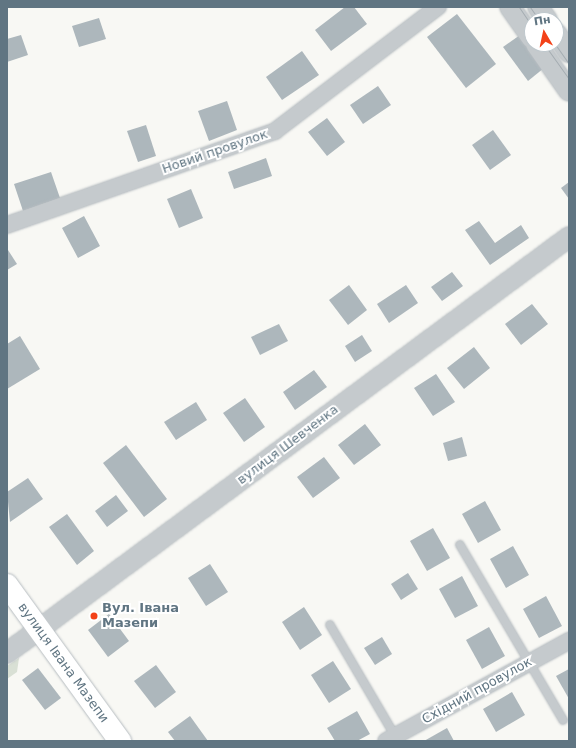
<!DOCTYPE html>
<html>
<head>
<meta charset="utf-8">
<style>
  body { margin:0 }
  #map { position:relative; width:576px; height:748px; overflow:hidden; background:#f8f8f4; font-family:"DejaVu Sans",sans-serif }
  div>[style] { position:absolute }
  .green>* { inset:0; background:#d9e0d5 }
  .building>* { inset:0; background:#adb7bc }
  .roads { filter:drop-shadow(0 0 1px #b7bdc1) drop-shadow(0 0 1px #b7bdc1) }
  .service>* { height:8px; margin:-4px; padding:0 4px; transform-origin:4px; border-radius:4px; background:#c5cacd }
  .minor>* { height:16px; margin:-8px; padding:0 8px; transform-origin:8px; border-radius:8px; background:#c5cacd }
  .tertiary>* { height:20px; margin:-10px; padding:0 10px; transform-origin:10px; border-radius:10px; background:#c5cacd }
  .secondary>* { height:22px; margin:-11px; padding:0 11px; transform-origin:11px; border-radius:11px; background:#fff }
  .tram>* { height:1px; margin:-0.5px; padding:0 0.5px; transform-origin:0.5px; border-radius:0.5px; background:#a5adb2 }
  .dots>* { width:11px; height:11px; translate:-50% -50%; box-sizing:border-box; border:2px solid #fff; border-radius:50% }
  span { translate:-50% -50%; white-space:nowrap; text-align:center; line-height:1.15; -webkit-text-stroke:4px #fff; paint-order:stroke }
  .street-label { font-size:13px; color:#607582 }
  .poi-label { font-size:13px; color:#607582; font-weight:700 }
  .left { translate:0 -50%; text-align:left }
  .frame { position:absolute; inset:0; border:8px solid #607582; pointer-events:none }
  .north { position:absolute; left:524px; top:12px; width:40px; height:40px; box-sizing:border-box; background:#fff; border:1px solid #bfc8cd; border-radius:50%; rotate:351deg; font-size:11px; font-weight:700; line-height:16px; text-align:center; color:#607582 }
  .north::after { content:''; display:block; margin:auto; width:14px; height:18px; background:#f34219; clip-path:polygon(50% 0,100% 100%,50% 72%,0 100%) }
</style>
</head>
<body>
<div id="map">
  <div class="green">
    <div style="clip-path:polygon(19px 658px,17px 672px,7px 679px,7px 666px)"></div>
  </div>
  <div class="building">
    <div style="clip-path:polygon(345px 7px,354px 7px,367px 24px,331px 51px,315px 30px)"></div>
    <div style="clip-path:polygon(457px 14px,496px 64px,466px 88px,427px 37px)"></div>
    <div style="clip-path:polygon(99px 18px,106px 39px,79px 47px,72px 26px)"></div>
    <div style="clip-path:polygon(21px 35px,28px 55px,7px 62px,7px 39px)"></div>
    <div style="clip-path:polygon(520px 35px,544px 68px,528px 81px,503px 47px)"></div>
    <div style="clip-path:polygon(302px 51px,319px 75px,282px 100px,266px 77px)"></div>
    <div style="clip-path:polygon(378px 86px,391px 105px,363px 124px,350px 105px)"></div>
    <div style="clip-path:polygon(227px 101px,237px 130px,209px 141px,198px 111px)"></div>
    <div style="clip-path:polygon(327px 118px,345px 142px,327px 156px,308px 132px)"></div>
    <div style="clip-path:polygon(146px 125px,156px 156px,138px 162px,127px 131px)"></div>
    <div style="clip-path:polygon(493px 130px,511px 155px,490px 170px,472px 145px)"></div>
    <div style="clip-path:polygon(266px 158px,272px 176px,234px 189px,228px 172px)"></div>
    <div style="clip-path:polygon(51px 172px,60px 198px,23px 211px,14px 184px)"></div>
    <div style="clip-path:polygon(569px 182px,569px 199px,561px 188px)"></div>
    <div style="clip-path:polygon(191px 189px,203px 218px,179px 228px,167px 199px)"></div>
    <div style="clip-path:polygon(84px 216px,100px 246px,78px 258px,62px 228px)"></div>
    <div style="clip-path:polygon(479px 221px,495px 243px,521px 225px,529px 238px,490px 265px,465px 230px)"></div>
    <div style="clip-path:polygon(8px 250px,17px 264px,7px 270px,7px 251px)"></div>
    <div style="clip-path:polygon(452px 272px,463px 286px,442px 301px,431px 287px)"></div>
    <div style="clip-path:polygon(349px 285px,367px 310px,348px 325px,329px 300px)"></div>
    <div style="clip-path:polygon(406px 285px,418px 303px,389px 323px,377px 304px)"></div>
    <div style="clip-path:polygon(532px 304px,548px 324px,521px 345px,505px 324px)"></div>
    <div style="clip-path:polygon(279px 324px,288px 341px,260px 355px,251px 337px)"></div>
    <div style="clip-path:polygon(362px 335px,372px 351px,355px 362px,345px 346px)"></div>
    <div style="clip-path:polygon(20px 336px,40px 369px,7px 389px,7px 344px)"></div>
    <div style="clip-path:polygon(474px 347px,490px 368px,464px 389px,447px 368px)"></div>
    <div style="clip-path:polygon(314px 370px,327px 387px,295px 410px,283px 392px)"></div>
    <div style="clip-path:polygon(436px 374px,455px 402px,433px 416px,414px 388px)"></div>
    <div style="clip-path:polygon(245px 398px,265px 427px,244px 442px,223px 413px)"></div>
    <div style="clip-path:polygon(196px 402px,207px 420px,176px 440px,164px 422px)"></div>
    <div style="clip-path:polygon(365px 424px,381px 445px,354px 465px,338px 445px)"></div>
    <div style="clip-path:polygon(462px 437px,467px 456px,448px 461px,443px 443px)"></div>
    <div style="clip-path:polygon(126px 445px,167px 499px,144px 517px,103px 463px)"></div>
    <div style="clip-path:polygon(324px 457px,340px 478px,313px 498px,297px 477px)"></div>
    <div style="clip-path:polygon(28px 478px,43px 499px,10px 522px,7px 492px)"></div>
    <div style="clip-path:polygon(116px 495px,128px 511px,107px 527px,95px 511px)"></div>
    <div style="clip-path:polygon(485px 501px,501px 530px,478px 543px,462px 514px)"></div>
    <div style="clip-path:polygon(67px 514px,94px 551px,77px 565px,49px 527px)"></div>
    <div style="clip-path:polygon(433px 528px,450px 558px,427px 571px,410px 541px)"></div>
    <div style="clip-path:polygon(513px 546px,529px 575px,506px 588px,490px 559px)"></div>
    <div style="clip-path:polygon(210px 564px,228px 592px,206px 606px,188px 578px)"></div>
    <div style="clip-path:polygon(408px 573px,418px 589px,401px 600px,391px 584px)"></div>
    <div style="clip-path:polygon(462px 576px,478px 606px,455px 618px,439px 589px)"></div>
    <div style="clip-path:polygon(546px 596px,562px 626px,539px 638px,523px 609px)"></div>
    <div style="clip-path:polygon(304px 607px,322px 635px,300px 650px,282px 622px)"></div>
    <div style="clip-path:polygon(109px 614px,129px 641px,108px 657px,88px 630px)"></div>
    <div style="clip-path:polygon(489px 627px,505px 656px,482px 669px,466px 640px)"></div>
    <div style="clip-path:polygon(382px 637px,392px 654px,375px 665px,364px 648px)"></div>
    <div style="clip-path:polygon(333px 661px,351px 689px,329px 703px,311px 675px)"></div>
    <div style="clip-path:polygon(156px 665px,176px 692px,155px 708px,134px 681px)"></div>
    <div style="clip-path:polygon(38px 668px,61px 698px,45px 710px,22px 680px)"></div>
    <div style="clip-path:polygon(569px 669px,569px 699px,556px 676px)"></div>
    <div style="clip-path:polygon(512px 692px,525px 715px,496px 732px,483px 709px)"></div>
    <div style="clip-path:polygon(357px 711px,370px 734px,357px 741px,335px 741px,327px 728px)"></div>
    <div style="clip-path:polygon(190px 716px,208px 741px,175px 741px,168px 732px)"></div>
    <div style="clip-path:polygon(447px 728px,454px 741px,424px 741px)"></div>
  </div>
  <div class="roads">
    <div class="service">
      <div style="left:460px;top:545px;width:203px;rotate:59.5deg"></div>
      <div style="left:330px;top:625px;width:132px;rotate:59.6deg"></div>
    </div>
    <div class="minor">
      <div style="left:7px;top:225px;width:284px;rotate:-19.3deg"></div>
      <div style="left:275px;top:131px;width:205px;rotate:-37.3deg"></div>
      <div style="left:386px;top:741px;width:209px;rotate:-28.7deg"></div>
    </div>
    <div class="tertiary">
      <div style="left:510px;top:7px;width:38px;rotate:55deg"></div>
      <div style="left:538px;top:7px;width:16px;rotate:55deg"></div>
      <div style="left:556px;top:33px;width:23px;rotate:56deg"></div>
      <div style="left:536px;top:44px;width:57px;rotate:54.9deg"></div>
      <div style="left:7px;top:653px;width:699px;rotate:-36.51deg"></div>
    </div>
    <div class="secondary">
      <div style="left:7px;top:585px;width:193px;rotate:54.1deg"></div>
    </div>
  </div>
  <div class="tram">
    <div style="left:519px;top:7px;width:23px;rotate:56deg"></div>
    <div style="left:530px;top:7px;width:16px;rotate:55deg"></div>
    <div style="left:544px;top:44px;width:43px;rotate:54.5deg"></div>
    <div style="left:555px;top:44px;width:24px;rotate:55deg"></div>
  </div>
  <div class="dots">
    <div style="left:94px;top:616px;background:#f34219"></div>
  </div>
  <div class="street-label">
    <span style="left:215px;top:152px;rotate:-19deg">Новий провулок</span>
    <span style="left:288px;top:445px;rotate:-37deg">вулиця Шевченка</span>
    <span style="left:63px;top:663px;rotate:54deg">вулиця Івана Мазепи</span>
    <span style="left:477px;top:691px;rotate:-29deg">Східний провулок</span>
  </div>
  <div class="poi-label">
    <span class="left" style="left:102px;top:616px">Вул. Івана<br>Мазепи</span>
  </div>
  <div class="frame"></div>
  <div class="north">Пн</div>
</div>
</body>
</html>
